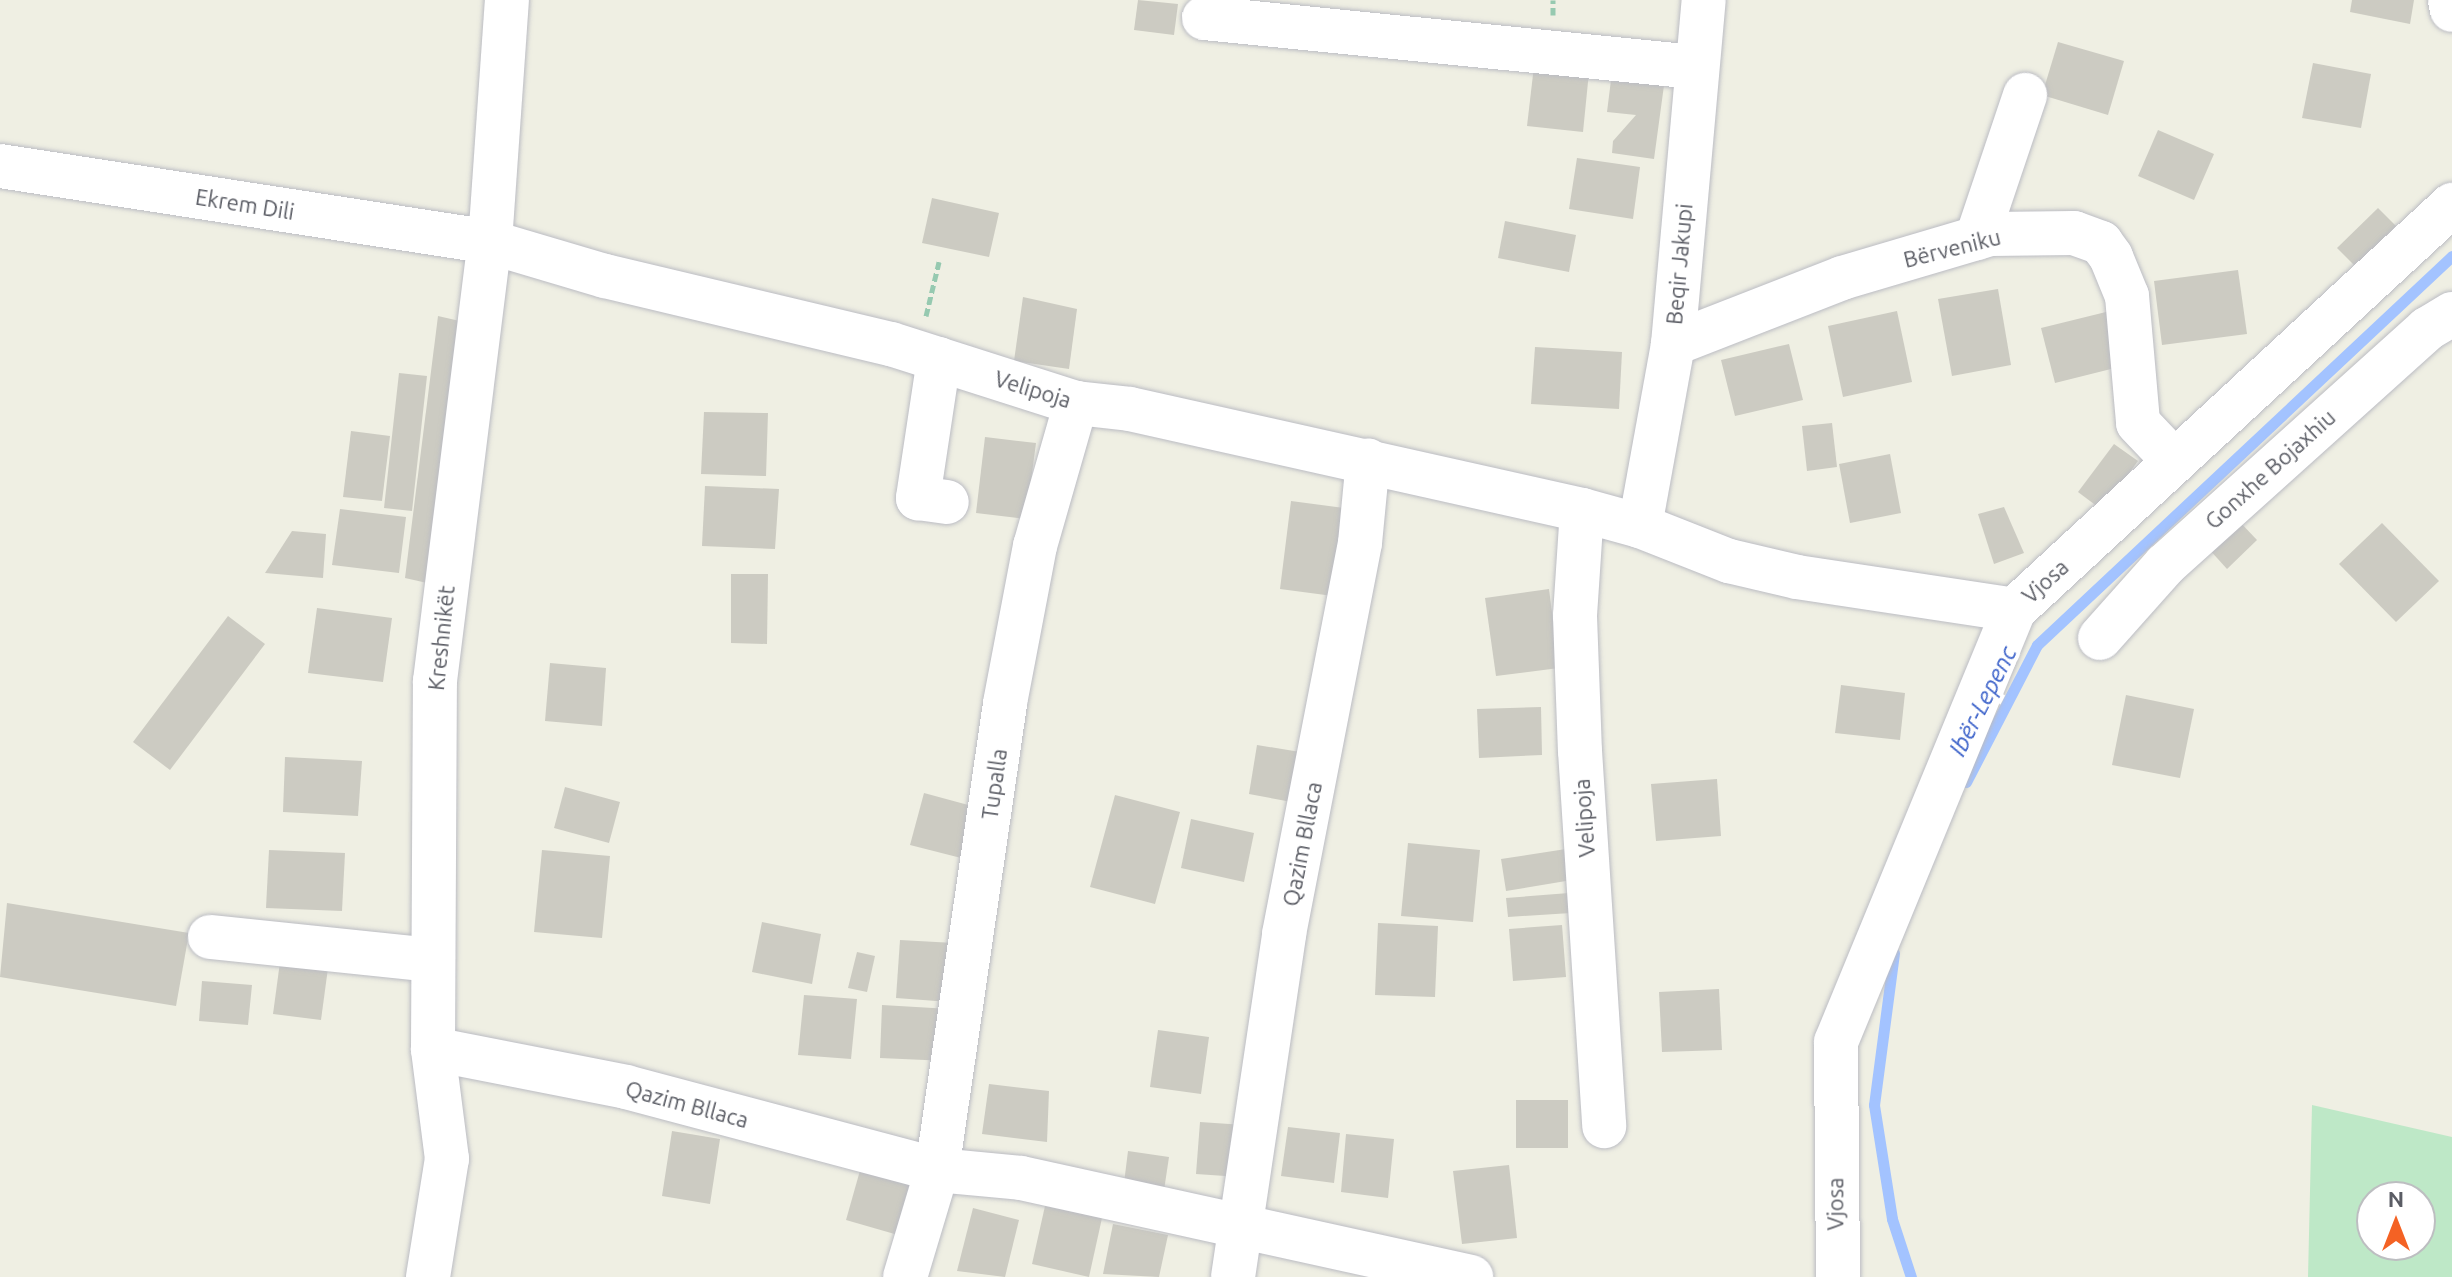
<!DOCTYPE html>
<html>
<head>
<meta charset="utf-8">
<style>
  body { margin:0 }
  #map { position:relative; width:2452px; height:1277px; overflow:hidden; background:#efefe3; font-family:Ubuntu,sans-serif }
  div>[style] { position:absolute }
  .green>* { inset:0; background:#bee8c7 }
  .stream>* { height:11px; margin:-5.5px; padding:0 5.5px; transform-origin:5.5px; border-radius:5.5px; background:#a3c3ff }
  .building>* { inset:0; background:#cccbc2 }
  .path>* { height:5px; margin-top:-2.5px; transform-origin:0; background:repeating-linear-gradient(90deg,#96c9b0 0 8px,transparent 0 12px) }
  .roads { filter:drop-shadow(0 0 2px #bbbcc3) drop-shadow(0 0 2px #bbbcc3) }
  .minor>* { height:44px; margin:-22px; padding:0 22px; transform-origin:22px; border-radius:22px; background:#fff }
  span { translate:-50% -50%; white-space:nowrap; text-align:center; line-height:1.15; -webkit-text-stroke:8px #fff; paint-order:stroke }
  .street-label { font-size:22px; color:#5b5d65 }
  .water-label { font-size:24px; color:#3d63ca; font-style:italic }
  .north { position:absolute; left:2356px; top:1181px; width:80px; height:80px; box-sizing:border-box; background:#fff; border:2px solid #bdbec1; border-radius:50%; rotate:0deg; font-size:22px; font-weight:700; line-height:32px; text-align:center; color:#5b5d65 }
  .north::after { content:''; display:block; margin:auto; width:28px; height:36px; background:#f46224; clip-path:polygon(50% 0,100% 100%,50% 72%,0 100%) }
</style>
</head>
<body>
<div id="map">
  <div class="green">
    <div style="clip-path:polygon(evenodd,2312px 1105px,2452px 1137px,2452px 1277px,2308px 1277px,2312px 1105px,2372px 1197px,2420px 1197px,2420px 1245px,2372px 1245px,2372px 1197px)"></div>
  </div>
  <div class="stream">
    <div style="left:1966px;top:782px;width:154px;rotate:-62.6deg"></div>
    <div style="left:2037px;top:645px;width:569px;rotate:-43.15deg"></div>
    <div style="left:1894px;top:953px;width:153px;rotate:97.5deg"></div>
    <div style="left:1874px;top:1105px;width:115px;rotate:81deg"></div>
    <div style="left:1892px;top:1219px;width:61px;rotate:71.9deg"></div>
  </div>
  <div class="building">
    <div style="clip-path:polygon(1138px 0,1178px 4px,1174px 35px,1134px 30px)"></div>
    <div style="clip-path:polygon(2352px 0,2414px 0,2410px 24px,2350px 12px)"></div>
    <div style="clip-path:polygon(2058px 42px,2124px 61px,2108px 115px,2042px 95px)"></div>
    <div style="clip-path:polygon(2313px 63px,2371px 74px,2361px 128px,2302px 118px)"></div>
    <div style="clip-path:polygon(1534px 66px,1589px 72px,1583px 132px,1527px 126px)"></div>
    <div style="clip-path:polygon(1612px 72px,1665px 78px,1654px 159px,1612px 153px,1613px 141px,1636px 115px,1607px 112px)"></div>
    <div style="clip-path:polygon(2158px 130px,2214px 154px,2194px 200px,2138px 176px)"></div>
    <div style="clip-path:polygon(1577px 158px,1640px 167px,1633px 219px,1569px 209px)"></div>
    <div style="clip-path:polygon(932px 198px,999px 213px,989px 257px,922px 243px)"></div>
    <div style="clip-path:polygon(2378px 208px,2396px 226px,2355px 266px,2337px 248px)"></div>
    <div style="clip-path:polygon(1505px 221px,1576px 235px,1569px 272px,1498px 258px)"></div>
    <div style="clip-path:polygon(2238px 270px,2247px 334px,2162px 345px,2154px 281px)"></div>
    <div style="clip-path:polygon(1998px 289px,2011px 365px,1952px 376px,1938px 299px)"></div>
    <div style="clip-path:polygon(1023px 297px,1077px 309px,1069px 369px,1014px 361px)"></div>
    <div style="clip-path:polygon(1897px 311px,1912px 382px,1843px 397px,1828px 326px)"></div>
    <div style="clip-path:polygon(2110px 311px,2123px 366px,2055px 383px,2041px 328px)"></div>
    <div style="clip-path:polygon(438px 316px,464px 322px,436px 585px,405px 578px)"></div>
    <div style="clip-path:polygon(1789px 344px,1803px 400px,1735px 416px,1721px 360px)"></div>
    <div style="clip-path:polygon(1535px 347px,1622px 352px,1619px 409px,1531px 404px)"></div>
    <div style="clip-path:polygon(399px 373px,427px 376px,412px 511px,384px 508px)"></div>
    <div style="clip-path:polygon(704px 412px,768px 413px,766px 476px,701px 474px)"></div>
    <div style="clip-path:polygon(1832px 423px,1837px 467px,1807px 471px,1802px 426px)"></div>
    <div style="clip-path:polygon(351px 431px,390px 436px,382px 501px,343px 497px)"></div>
    <div style="clip-path:polygon(985px 437px,1036px 443px,1026px 519px,976px 513px)"></div>
    <div style="clip-path:polygon(2114px 444px,2138px 461px,2102px 510px,2078px 492px)"></div>
    <div style="clip-path:polygon(1890px 454px,1901px 513px,1850px 523px,1839px 464px)"></div>
    <div style="clip-path:polygon(705px 486px,779px 489px,775px 549px,702px 546px)"></div>
    <div style="clip-path:polygon(1291px 501px,1344px 508px,1333px 596px,1280px 589px)"></div>
    <div style="clip-path:polygon(2004px 507px,2024px 553px,1994px 564px,1978px 514px)"></div>
    <div style="clip-path:polygon(340px 509px,406px 517px,399px 573px,332px 565px)"></div>
    <div style="clip-path:polygon(2237px 519px,2257px 540px,2227px 569px,2208px 548px)"></div>
    <div style="clip-path:polygon(2382px 523px,2439px 581px,2396px 622px,2339px 564px)"></div>
    <div style="clip-path:polygon(292px 531px,326px 534px,323px 578px,265px 573px)"></div>
    <div style="clip-path:polygon(731px 574px,768px 574px,767px 644px,731px 643px)"></div>
    <div style="clip-path:polygon(1549px 589px,1559px 668px,1496px 676px,1485px 598px)"></div>
    <div style="clip-path:polygon(317px 608px,392px 618px,383px 682px,308px 673px)"></div>
    <div style="clip-path:polygon(228px 616px,265px 644px,170px 770px,133px 742px)"></div>
    <div style="clip-path:polygon(550px 663px,606px 668px,602px 726px,545px 721px)"></div>
    <div style="clip-path:polygon(1841px 685px,1905px 693px,1900px 740px,1835px 733px)"></div>
    <div style="clip-path:polygon(2126px 695px,2194px 709px,2180px 778px,2112px 765px)"></div>
    <div style="clip-path:polygon(1541px 707px,1542px 755px,1479px 758px,1477px 709px)"></div>
    <div style="clip-path:polygon(1257px 745px,1306px 753px,1297px 803px,1249px 794px)"></div>
    <div style="clip-path:polygon(285px 757px,362px 761px,358px 816px,283px 812px)"></div>
    <div style="clip-path:polygon(1717px 779px,1721px 836px,1656px 841px,1651px 784px)"></div>
    <div style="clip-path:polygon(565px 787px,620px 802px,609px 843px,554px 828px)"></div>
    <div style="clip-path:polygon(924px 793px,983px 809px,969px 860px,910px 845px)"></div>
    <div style="clip-path:polygon(1115px 795px,1180px 812px,1155px 904px,1090px 887px)"></div>
    <div style="clip-path:polygon(1191px 819px,1254px 833px,1244px 882px,1181px 868px)"></div>
    <div style="clip-path:polygon(1408px 843px,1480px 850px,1473px 922px,1401px 916px)"></div>
    <div style="clip-path:polygon(1566px 849px,1572px 880px,1506px 891px,1501px 859px)"></div>
    <div style="clip-path:polygon(269px 850px,345px 853px,342px 911px,266px 908px)"></div>
    <div style="clip-path:polygon(542px 850px,610px 856px,602px 938px,534px 932px)"></div>
    <div style="clip-path:polygon(1569px 893px,1571px 913px,1508px 917px,1506px 898px)"></div>
    <div style="clip-path:polygon(7px 903px,189px 933px,176px 1006px,0 977px)"></div>
    <div style="clip-path:polygon(762px 922px,821px 934px,812px 984px,752px 972px)"></div>
    <div style="clip-path:polygon(1378px 923px,1438px 926px,1435px 997px,1375px 995px)"></div>
    <div style="clip-path:polygon(1562px 925px,1566px 977px,1513px 981px,1509px 929px)"></div>
    <div style="clip-path:polygon(900px 940px,954px 943px,950px 1002px,896px 998px)"></div>
    <div style="clip-path:polygon(857px 952px,875px 956px,867px 992px,848px 988px)"></div>
    <div style="clip-path:polygon(280px 962px,328px 968px,321px 1020px,273px 1014px)"></div>
    <div style="clip-path:polygon(202px 981px,252px 985px,248px 1025px,199px 1021px)"></div>
    <div style="clip-path:polygon(1719px 989px,1722px 1050px,1662px 1052px,1659px 992px)"></div>
    <div style="clip-path:polygon(804px 995px,857px 999px,851px 1059px,798px 1055px)"></div>
    <div style="clip-path:polygon(882px 1005px,950px 1009px,947px 1061px,880px 1058px)"></div>
    <div style="clip-path:polygon(1158px 1030px,1209px 1037px,1201px 1094px,1150px 1087px)"></div>
    <div style="clip-path:polygon(989px 1084px,1049px 1091px,1047px 1142px,982px 1134px)"></div>
    <div style="clip-path:polygon(1516px 1100px,1568px 1100px,1568px 1148px,1516px 1148px)"></div>
    <div style="clip-path:polygon(1200px 1122px,1244px 1125px,1240px 1177px,1196px 1174px)"></div>
    <div style="clip-path:polygon(1288px 1127px,1340px 1133px,1334px 1183px,1281px 1176px)"></div>
    <div style="clip-path:polygon(672px 1131px,720px 1139px,710px 1204px,662px 1196px)"></div>
    <div style="clip-path:polygon(1346px 1134px,1394px 1139px,1388px 1198px,1341px 1192px)"></div>
    <div style="clip-path:polygon(1128px 1151px,1169px 1157px,1163px 1197px,1123px 1191px)"></div>
    <div style="clip-path:polygon(1509px 1165px,1517px 1238px,1462px 1244px,1453px 1171px)"></div>
    <div style="clip-path:polygon(861px 1167px,913px 1182px,898px 1235px,846px 1220px)"></div>
    <div style="clip-path:polygon(1045px 1206px,1102px 1218px,1089px 1277px,1032px 1264px)"></div>
    <div style="clip-path:polygon(973px 1208px,1019px 1220px,1005px 1277px,957px 1271px)"></div>
    <div style="clip-path:polygon(1113px 1224px,1168px 1235px,1159px 1277px,1103px 1274px)"></div>
  </div>
  <div class="path">
    <div style="left:1553px;top:15px;width:15px;rotate:-90deg"></div>
    <div style="left:926px;top:316px;width:56px;rotate:-76.5deg"></div>
  </div>
  <div class="roads">
    <div class="minor">
      <div style="left:2450px;top:0;width:10px;rotate:79deg"></div>
      <div style="left:1204px;top:18px;width:495px;rotate:5.7deg"></div>
      <div style="left:0;top:166px;width:496px;rotate:8.8deg"></div>
      <div style="left:490px;top:242px;width:120px;rotate:16.5deg"></div>
      <div style="left:605px;top:276px;width:294px;rotate:13.4deg"></div>
      <div style="left:891px;top:344px;width:194px;rotate:17.7deg"></div>
      <div style="left:1076px;top:403px;width:54px;rotate:6.3deg"></div>
      <div style="left:1130px;top:409px;width:463px;rotate:12.6deg"></div>
      <div style="left:1582px;top:510px;width:60px;rotate:15.4deg"></div>
      <div style="left:1640px;top:526px;width:96px;rotate:21.5deg"></div>
      <div style="left:1729px;top:561px;width:70px;rotate:13.2deg"></div>
      <div style="left:1797px;top:577px;width:219px;rotate:8.6deg"></div>
      <div style="left:1977px;top:238px;width:151px;rotate:-71.4deg"></div>
      <div style="left:1673px;top:344px;width:181px;rotate:-21.3deg"></div>
      <div style="left:1842px;top:278px;width:155px;rotate:-16.5deg"></div>
      <div style="left:1991px;top:234px;width:83px;rotate:-0.7deg"></div>
      <div style="left:2074px;top:233px;width:29px;rotate:20deg"></div>
      <div style="left:2101px;top:243px;width:17px;rotate:54deg"></div>
      <div style="left:2111px;top:257px;width:42px;rotate:67.7deg"></div>
      <div style="left:2127px;top:296px;width:127px;rotate:85deg"></div>
      <div style="left:2138px;top:423px;width:52px;rotate:46.5deg"></div>
      <div style="left:939px;top:359px;width:141px;rotate:98.6deg"></div>
      <div style="left:918px;top:498px;width:29px;rotate:8deg"></div>
      <div style="left:1582px;top:510px;width:106px;rotate:93.8deg"></div>
      <div style="left:1575px;top:616px;width:135px;rotate:87.9deg"></div>
      <div style="left:1580px;top:751px;width:376px;rotate:86.3deg"></div>
      <div style="left:1640px;top:526px;width:185px;rotate:-79.7deg"></div>
      <div style="left:1673px;top:344px;width:345px;rotate:-84.9deg"></div>
      <div style="left:2100px;top:638px;width:98px;rotate:-48.3deg"></div>
      <div style="left:2165px;top:565px;width:353px;rotate:-42deg"></div>
      <div style="left:2427px;top:329px;width:29px;rotate:-31deg"></div>
      <div style="left:210px;top:937px;width:224px;rotate:5.9deg"></div>
      <div style="left:433px;top:1049px;width:197px;rotate:11.1deg"></div>
      <div style="left:626px;top:1087px;width:322px;rotate:14.9deg"></div>
      <div style="left:937px;top:1170px;width:84px;rotate:5.4deg"></div>
      <div style="left:1021px;top:1178px;width:461px;rotate:12.4deg"></div>
      <div style="left:428px;top:1277px;width:120px;rotate:-80.9deg"></div>
      <div style="left:447px;top:1159px;width:111px;rotate:-97.3deg"></div>
      <div style="left:433px;top:1049px;width:368px;rotate:-89.7deg"></div>
      <div style="left:435px;top:681px;width:442px;rotate:-82.9deg"></div>
      <div style="left:490px;top:242px;width:243px;rotate:-86deg"></div>
      <div style="left:905px;top:1277px;width:112px;rotate:-73.3deg"></div>
      <div style="left:937px;top:1170px;width:472px;rotate:-81.7deg"></div>
      <div style="left:1005px;top:703px;width:160px;rotate:-79.2deg"></div>
      <div style="left:1035px;top:546px;width:149px;rotate:-74deg"></div>
      <div style="left:1233px;top:1277px;width:347px;rotate:-81.5deg"></div>
      <div style="left:1284px;top:934px;width:398px;rotate:-79deg"></div>
      <div style="left:1360px;top:543px;width:83px;rotate:-84.5deg"></div>
      <div style="left:1838px;top:1277px;width:235px;rotate:-90.5deg"></div>
      <div style="left:1836px;top:1042px;width:467px;rotate:-67.6deg"></div>
      <div style="left:2014px;top:610px;width:597px;rotate:-42.76deg"></div>
    </div>
  </div>
  <div class="street-label">
    <span style="left:245px;top:204px;rotate:9deg">Ekrem Dili</span>
    <span style="left:1952px;top:248px;rotate:-14deg">Bërveniku</span>
    <span style="left:1679px;top:264px;rotate:-85deg">Beqir Jakupi</span>
    <span style="left:1033px;top:389px;rotate:17deg">Velipoja</span>
    <span style="left:2270px;top:469px;rotate:-42deg">Gonxhe Bojaxhiu</span>
    <span style="left:2045px;top:581px;rotate:-42deg">Vjosa</span>
    <span style="left:441px;top:638px;rotate:-84deg">Kreshnikët</span>
    <span style="left:994px;top:784px;rotate:-82deg">Tupalla</span>
    <span style="left:1584px;top:818px;rotate:-94deg">Velipoja</span>
    <span style="left:1302px;top:844px;rotate:-79deg">Qazim Bllaca</span>
    <span style="left:687px;top:1104px;rotate:15deg">Qazim Bllaca</span>
    <span style="left:1835px;top:1204px;rotate:-90deg">Vjosa</span>
  </div>
  <div class="water-label">
    <span style="left:1983px;top:701px;rotate:-63deg">Ibër-Lepenc</span>
  </div>
  <div class="north">N</div>
</div>
</body>
</html>
